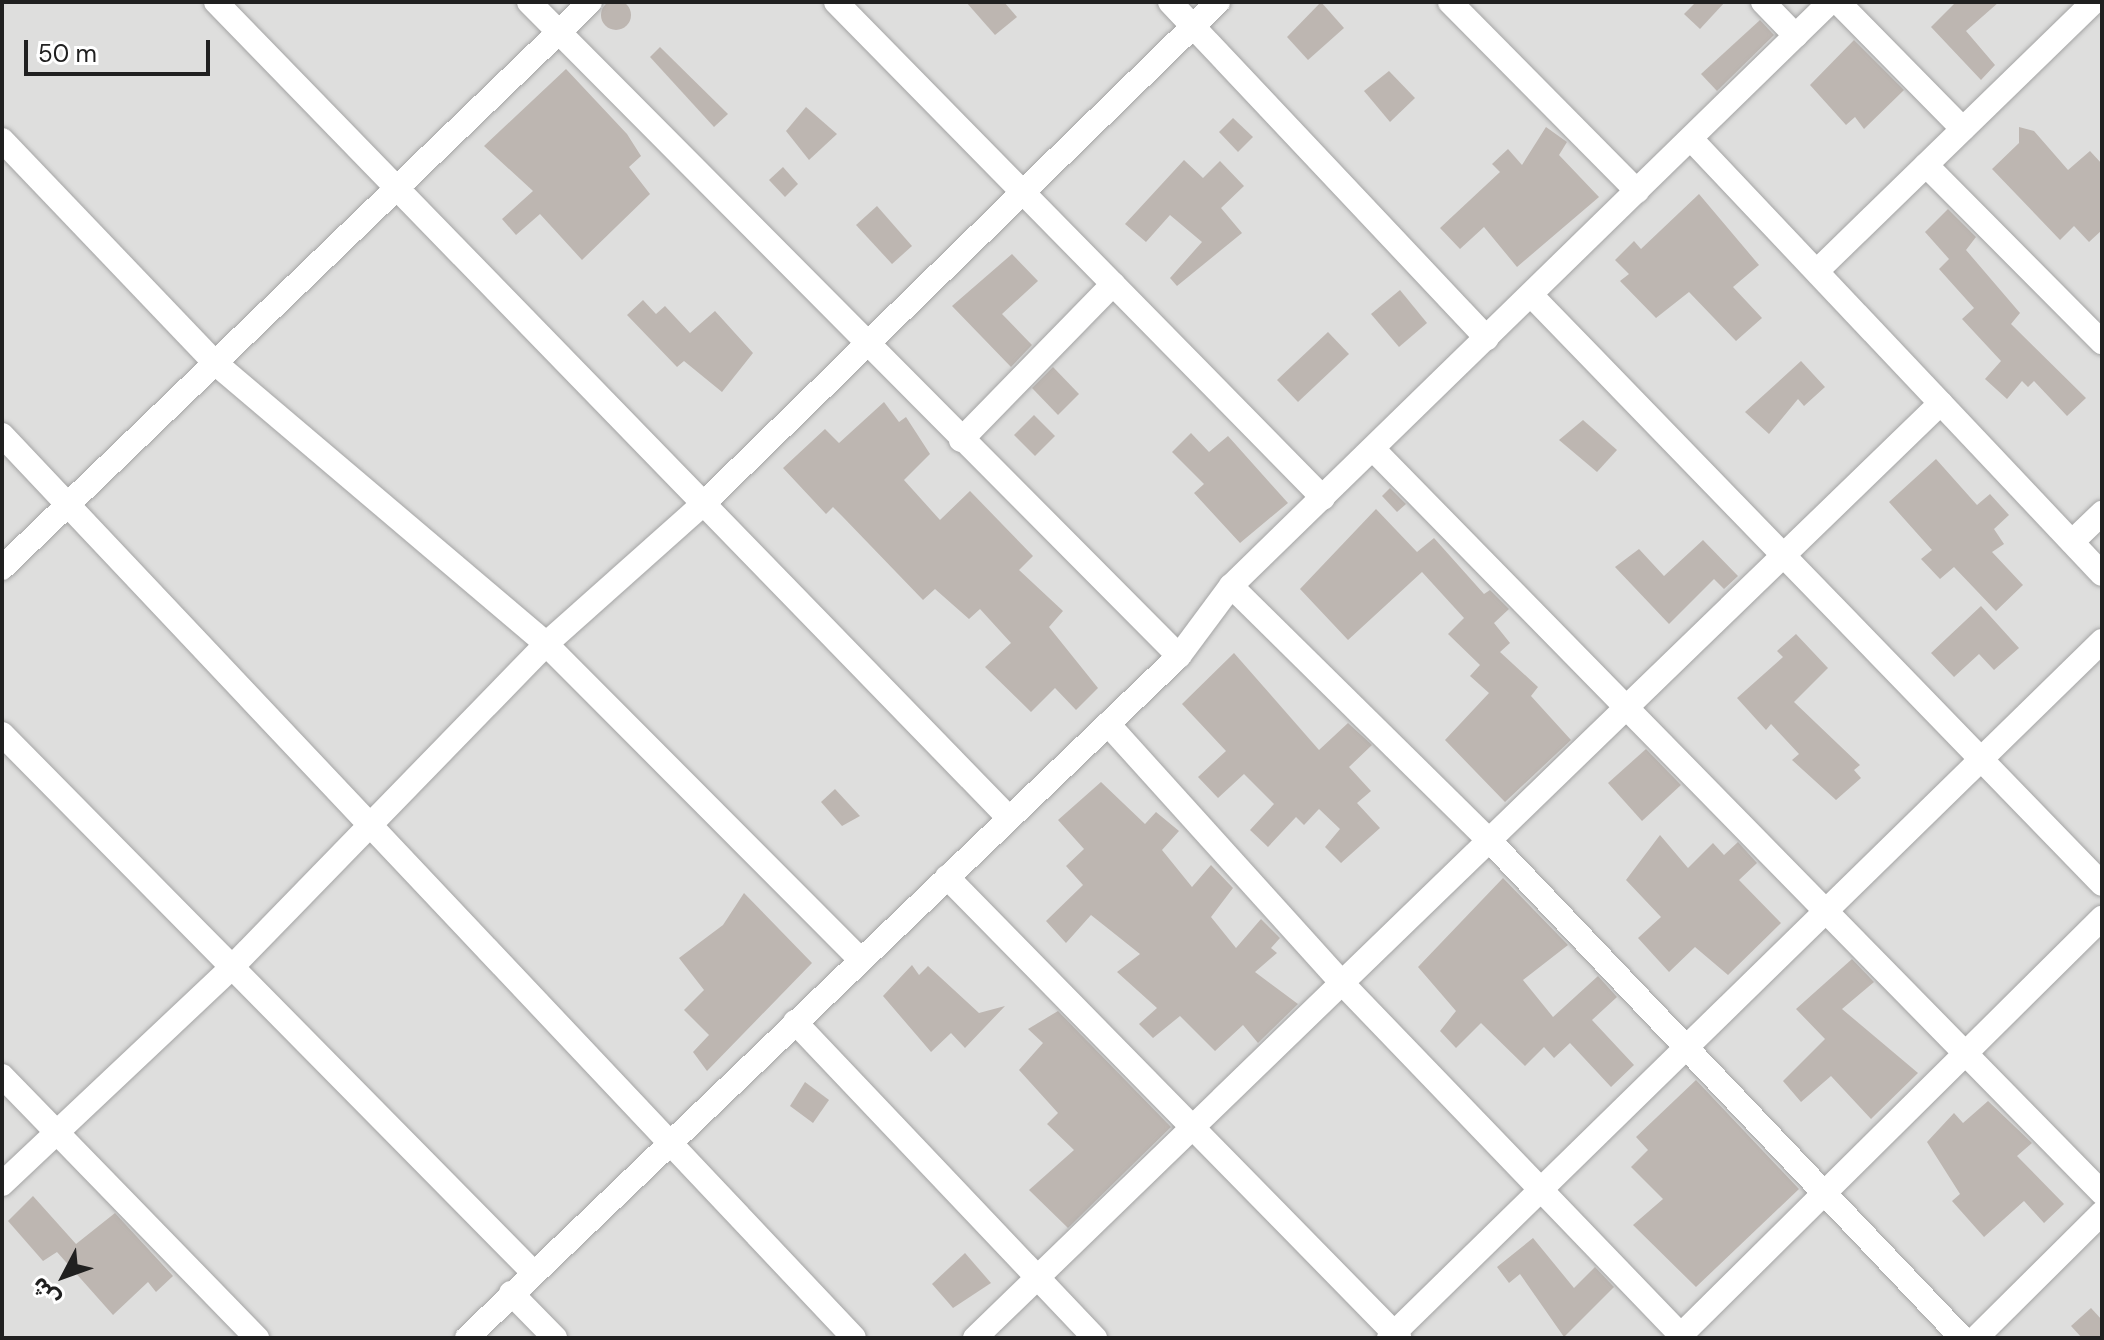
<!DOCTYPE html>
<html>
<head>
<meta charset="utf-8">
<style>
  body { margin:0 }
  #map { position:relative; width:2104px; height:1340px; overflow:hidden; background:#f0eee8; font-family:"DM Sans","Noto Sans Arabic",sans-serif }
  div>[style] { position:absolute }
  .residential>* { inset:0; background:#dededd }
  .building>* { inset:0; background:#bdb6b1 }
  .round { border-radius:50% }
  .roads { filter:drop-shadow(0 0 2px #a4a4a4) drop-shadow(0 0 2px #a4a4a4) }
  .street>* { height:24px; margin:-12px; padding:0 12px; transform-origin:12px; border-radius:12px; background:#fff }
  span { translate:-50% -50%; white-space:nowrap; text-align:center; line-height:1.15; -webkit-text-stroke:6px #fff; paint-order:stroke }
  .frame { position:absolute; inset:0; border:4px solid #202020; pointer-events:none }
  .north { position:absolute; left:24px; top:1236px; width:80px; height:80px; -webkit-text-stroke:6px #fff; paint-order:stroke; rotate:229deg; font-size:22px; font-weight:700; line-height:32px; text-align:center; color:#202020 }
  .north::after { content:''; display:block; margin:auto; width:28px; height:36px; background:#202020; clip-path:polygon(50% 0,100% 100%,50% 72%,0 100%) }
  .scale { position:absolute; left:24px; top:40px; width:186px; height:36px; box-sizing:border-box; border:4px solid #202020; border-top:0; padding-left:10px; font-size:24px; line-height:28px; white-space:nowrap; color:#202020; -webkit-text-stroke:6px #fff; paint-order:stroke }
</style>
</head>
<body>
<div id="map">
  <div class="residential">
    <div style="clip-path:polygon(2px 2px,2102px 2px,2102px 1338px,2px 1338px)"></div>
  </div>
  <div class="building">
    <div class="round" style="left:601px;top:0;width:30px;height:30px"></div>
    <div style="clip-path:polygon(966px 2px,1004px 2px,1017px 17px,995px 35px)"></div>
    <div style="clip-path:polygon(1321px 2px,1344px 28px,1308px 60px,1287px 37px)"></div>
    <div style="clip-path:polygon(1696px 2px,1725px 2px,1700px 29px,1684px 14px)"></div>
    <div style="clip-path:polygon(1956px 2px,1999px 2px,1966px 31px,1995px 65px,1981px 80px,1931px 27px)"></div>
    <div style="clip-path:polygon(1760px 20px,1774px 35px,1717px 91px,1701px 74px)"></div>
    <div style="clip-path:polygon(1854px 40px,1904px 90px,1864px 129px,1855px 117px,1846px 125px,1810px 85px)"></div>
    <div style="clip-path:polygon(660px 47px,728px 114px,714px 127px,650px 57px)"></div>
    <div style="clip-path:polygon(566px 69px,627px 134px,641px 156px,629px 167px,650px 194px,582px 260px,540px 214px,516px 235px,502px 219px,533px 191px,484px 146px)"></div>
    <div style="clip-path:polygon(1389px 71px,1415px 98px,1390px 122px,1364px 91px)"></div>
    <div style="clip-path:polygon(806px 107px,837px 134px,809px 160px,786px 131px)"></div>
    <div style="clip-path:polygon(1233px 118px,1253px 137px,1238px 152px,1219px 132px)"></div>
    <div style="clip-path:polygon(1546px 127px,1567px 142px,1559px 155px,1599px 197px,1517px 267px,1484px 227px,1460px 249px,1440px 228px,1500px 172px,1492px 164px,1508px 149px,1522px 165px)"></div>
    <div style="clip-path:polygon(2019px 127px,2034px 131px,2068px 170px,2090px 151px,2102px 164px,2102px 230px,2089px 242px,2074px 226px,2060px 240px,1992px 169px,2019px 143px)"></div>
    <div style="clip-path:polygon(1184px 160px,1203px 178px,1220px 161px,1244px 186px,1221px 208px,1242px 233px,1177px 286px,1170px 278px,1202px 242px,1170px 215px,1146px 242px,1125px 224px)"></div>
    <div style="clip-path:polygon(783px 167px,798px 184px,785px 197px,769px 180px)"></div>
    <div style="clip-path:polygon(1699px 194px,1759px 265px,1733px 287px,1762px 318px,1736px 341px,1689px 292px,1656px 318px,1620px 281px,1629px 274px,1615px 260px,1634px 241px,1641px 249px)"></div>
    <div style="clip-path:polygon(877px 206px,912px 246px,892px 264px,856px 225px)"></div>
    <div style="clip-path:polygon(1948px 209px,1976px 237px,1966px 250px,2020px 313px,2011px 324px,2086px 398px,2067px 416px,2034px 381px,2028px 387px,2022px 381px,2007px 399px,1985px 379px,2001px 361px,1962px 319px,1974px 308px,1939px 269px,1949px 259px,1925px 232px)"></div>
    <div style="clip-path:polygon(1012px 254px,1038px 281px,1002px 314px,1032px 345px,1011px 367px,952px 306px)"></div>
    <div style="clip-path:polygon(1400px 290px,1427px 323px,1399px 347px,1371px 314px)"></div>
    <div style="clip-path:polygon(643px 300px,656px 314px,665px 306px,690px 333px,715px 311px,753px 353px,722px 392px,684px 361px,677px 367px,627px 315px)"></div>
    <div style="clip-path:polygon(1328px 332px,1349px 354px,1298px 402px,1277px 380px)"></div>
    <div style="clip-path:polygon(1801px 361px,1825px 387px,1804px 406px,1798px 399px,1769px 434px,1745px 412px)"></div>
    <div style="clip-path:polygon(1053px 367px,1079px 394px,1058px 415px,1032px 388px)"></div>
    <div style="clip-path:polygon(884px 402px,899px 422px,906px 417px,930px 454px,904px 480px,940px 520px,970px 491px,1033px 556px,1019px 570px,1063px 611px,1049px 627px,1098px 688px,1076px 710px,1055px 688px,1031px 712px,985px 667px,1011px 643px,980px 609px,969px 619px,935px 589px,923px 600px,842px 516px,833px 507px,826px 514px,783px 468px,825px 429px,839px 443px)"></div>
    <div style="clip-path:polygon(1034px 415px,1055px 436px,1035px 456px,1014px 435px)"></div>
    <div style="clip-path:polygon(1583px 420px,1617px 450px,1597px 472px,1559px 440px)"></div>
    <div style="clip-path:polygon(1191px 433px,1209px 452px,1228px 436px,1288px 503px,1240px 543px,1194px 493px,1204px 484px,1172px 452px)"></div>
    <div style="clip-path:polygon(1936px 459px,1977px 505px,1990px 494px,2009px 515px,1994px 529px,2004px 544px,1992px 552px,2023px 585px,1996px 611px,1954px 567px,1940px 579px,1921px 559px,1932px 550px,1889px 502px)"></div>
    <div style="clip-path:polygon(1390px 488px,1406px 504px,1397px 512px,1382px 496px)"></div>
    <div style="clip-path:polygon(1376px 509px,1417px 552px,1434px 538px,1484px 594px,1490px 590px,1509px 609px,1494px 623px,1510px 643px,1500px 652px,1538px 687px,1531px 696px,1571px 740px,1505px 802px,1445px 740px,1489px 693px,1470px 676px,1480px 665px,1448px 634px,1464px 618px,1422px 572px,1348px 640px,1300px 589px)"></div>
    <div style="clip-path:polygon(1703px 540px,1738px 576px,1724px 589px,1714px 579px,1669px 624px,1615px 567px,1639px 549px,1664px 576px)"></div>
    <div style="clip-path:polygon(1981px 606px,2019px 648px,1994px 670px,1979px 654px,1954px 677px,1931px 653px)"></div>
    <div style="clip-path:polygon(1796px 634px,1828px 668px,1794px 702px,1860px 765px,1854px 770px,1861px 778px,1836px 800px,1792px 760px,1799px 754px,1771px 724px,1766px 730px,1737px 698px,1783px 657px,1777px 651px)"></div>
    <div style="clip-path:polygon(1234px 653px,1319px 750px,1348px 723px,1372px 745px,1349px 767px,1371px 791px,1357px 803px,1380px 828px,1341px 863px,1325px 847px,1340px 829px,1319px 809px,1304px 825px,1296px 817px,1268px 847px,1250px 830px,1274px 804px,1244px 774px,1218px 798px,1198px 777px,1226px 751px,1182px 704px)"></div>
    <div style="clip-path:polygon(1646px 749px,1681px 785px,1642px 821px,1608px 783px)"></div>
    <div style="clip-path:polygon(1101px 782px,1145px 824px,1156px 812px,1179px 831px,1162px 850px,1192px 887px,1211px 865px,1233px 888px,1211px 917px,1236px 948px,1261px 919px,1280px 938px,1271px 948px,1277px 953px,1255px 972px,1298px 1004px,1258px 1043px,1243px 1025px,1215px 1051px,1180px 1016px,1153px 1038px,1139px 1024px,1157px 1008px,1117px 972px,1140px 954px,1091px 915px,1066px 943px,1046px 921px,1083px 885px,1066px 866px,1084px 849px,1058px 820px)"></div>
    <div style="clip-path:polygon(835px 789px,860px 816px,842px 826px,821px 802px)"></div>
    <div style="clip-path:polygon(1660px 835px,1688px 868px,1713px 843px,1724px 855px,1738px 842px,1757px 863px,1739px 880px,1781px 923px,1728px 975px,1695px 947px,1669px 972px,1638px 938px,1661px 917px,1626px 880px)"></div>
    <div style="clip-path:polygon(1503px 878px,1568px 945px,1523px 980px,1553px 1017px,1598px 976px,1617px 997px,1592px 1020px,1634px 1065px,1611px 1087px,1570px 1043px,1554px 1058px,1544px 1047px,1525px 1066px,1481px 1023px,1456px 1048px,1440px 1031px,1456px 1011px,1418px 967px)"></div>
    <div style="clip-path:polygon(744px 893px,812px 963px,707px 1071px,693px 1052px,709px 1035px,684px 1010px,704px 990px,679px 958px,723px 925px)"></div>
    <div style="clip-path:polygon(1852px 959px,1874px 982px,1842px 1009px,1918px 1073px,1871px 1119px,1831px 1076px,1801px 1102px,1783px 1081px,1825px 1039px,1796px 1009px)"></div>
    <div style="clip-path:polygon(912px 965px,919px 975px,928px 966px,979px 1013px,1005px 1006px,965px 1048px,951px 1033px,931px 1052px,883px 996px)"></div>
    <div style="clip-path:polygon(1058px 1011px,1171px 1127px,1068px 1228px,1029px 1190px,1074px 1150px,1047px 1124px,1058px 1113px,1019px 1070px,1043px 1043px,1028px 1029px)"></div>
    <div style="clip-path:polygon(1696px 1080px,1799px 1189px,1696px 1287px,1633px 1225px,1663px 1199px,1631px 1167px,1648px 1150px,1636px 1137px)"></div>
    <div style="clip-path:polygon(805px 1082px,829px 1100px,813px 1123px,790px 1106px)"></div>
    <div style="clip-path:polygon(1988px 1101px,2032px 1143px,2017px 1156px,2064px 1204px,2044px 1223px,2024px 1201px,1984px 1237px,1952px 1201px,1960px 1194px,1927px 1142px,1954px 1113px,1963px 1123px)"></div>
    <div style="clip-path:polygon(33px 1196px,76px 1244px,115px 1213px,173px 1276px,156px 1292px,148px 1282px,113px 1315px,57px 1252px,43px 1261px,8px 1221px)"></div>
    <div style="clip-path:polygon(1533px 1238px,1574px 1288px,1595px 1267px,1614px 1287px,1564px 1337px,1520px 1274px,1509px 1283px,1497px 1267px)"></div>
    <div style="clip-path:polygon(965px 1253px,991px 1283px,953px 1308px,932px 1284px)"></div>
    <div style="clip-path:polygon(2091px 1308px,2102px 1320px,2102px 1338px,2082px 1338px,2071px 1326px)"></div>
  </div>
  <div class="roads">
    <div class="street">
      <div style="left:216px;top:2px;width:1138px;rotate:45.82deg"></div>
      <div style="left:529px;top:2px;width:922px;rotate:45.18deg"></div>
      <div style="left:836px;top:2px;width:695px;rotate:45.52deg"></div>
      <div style="left:1170px;top:2px;width:462px;rotate:46.7deg"></div>
      <div style="left:1450px;top:2px;width:266px;rotate:45.3deg"></div>
      <div style="left:1763px;top:2px;width:47px;rotate:45.9deg"></div>
      <div style="left:1838px;top:2px;width:178px;rotate:45.5deg"></div>
      <div style="left:1691px;top:139px;width:598px;rotate:46.62deg"></div>
      <div style="left:2px;top:140px;width:307px;rotate:46.3deg"></div>
      <div style="left:214px;top:362px;width:436px;rotate:40.3deg"></div>
      <div style="left:546px;top:644px;width:446px;rotate:45.1deg"></div>
      <div style="left:1926px;top:165px;width:250px;rotate:45.2deg"></div>
      <div style="left:1817px;top:271px;width:386px;rotate:-44.2deg"></div>
      <div style="left:1531px;top:295px;width:820px;rotate:45.89deg"></div>
      <div style="left:2px;top:435px;width:1241px;rotate:46.66deg"></div>
      <div style="left:961px;top:440px;width:218px;rotate:-45.7deg"></div>
      <div style="left:1373px;top:449px;width:1042px;rotate:45.58deg"></div>
      <div style="left:2072px;top:542px;width:42px;rotate:-44deg"></div>
      <div style="left:2px;top:568px;width:816px;rotate:-43.91deg"></div>
      <div style="left:1231px;top:586px;width:362px;rotate:44.6deg"></div>
      <div style="left:1489px;top:840px;width:687px;rotate:46.47deg"></div>
      <div style="left:1108px;top:724px;width:349px;rotate:47.9deg"></div>
      <div style="left:1342px;top:983px;width:493px;rotate:46.1deg"></div>
      <div style="left:2px;top:734px;width:756px;rotate:45.38deg"></div>
      <div style="left:947px;top:877px;width:646px;rotate:45.56deg"></div>
      <div style="left:795px;top:1022px;width:436px;rotate:46.5deg"></div>
      <div style="left:2px;top:1076px;width:366px;rotate:45.8deg"></div>
      <div style="left:2px;top:1184px;width:319px;rotate:-43.3deg"></div>
      <div style="left:234px;top:965px;width:448px;rotate:-45.8deg"></div>
      <div style="left:546px;top:644px;width:208px;rotate:-41.7deg"></div>
      <div style="left:701px;top:506px;width:722px;rotate:-44.27deg"></div>
      <div style="left:511px;top:1293px;width:63px;rotate:45.6deg"></div>
      <div style="left:467px;top:1338px;width:986px;rotate:-43.77deg"></div>
      <div style="left:1179px;top:656px;width:87px;rotate:-53.4deg"></div>
      <div style="left:1231px;top:586px;width:837px;rotate:-44.27deg"></div>
      <div style="left:975px;top:1338px;width:1344px;rotate:-44.07deg"></div>
      <div style="left:1389px;top:1338px;width:997px;rotate:-44.35deg"></div>
      <div style="left:1678px;top:1338px;width:597px;rotate:-44.73deg"></div>
      <div style="left:1976px;top:1338px;width:177px;rotate:-44.8deg"></div>
    </div>
  </div>
  <div class="frame"></div>
  <div class="north">ش</div>
  <div class="scale">50 m</div>
</div>
</body>
</html>
